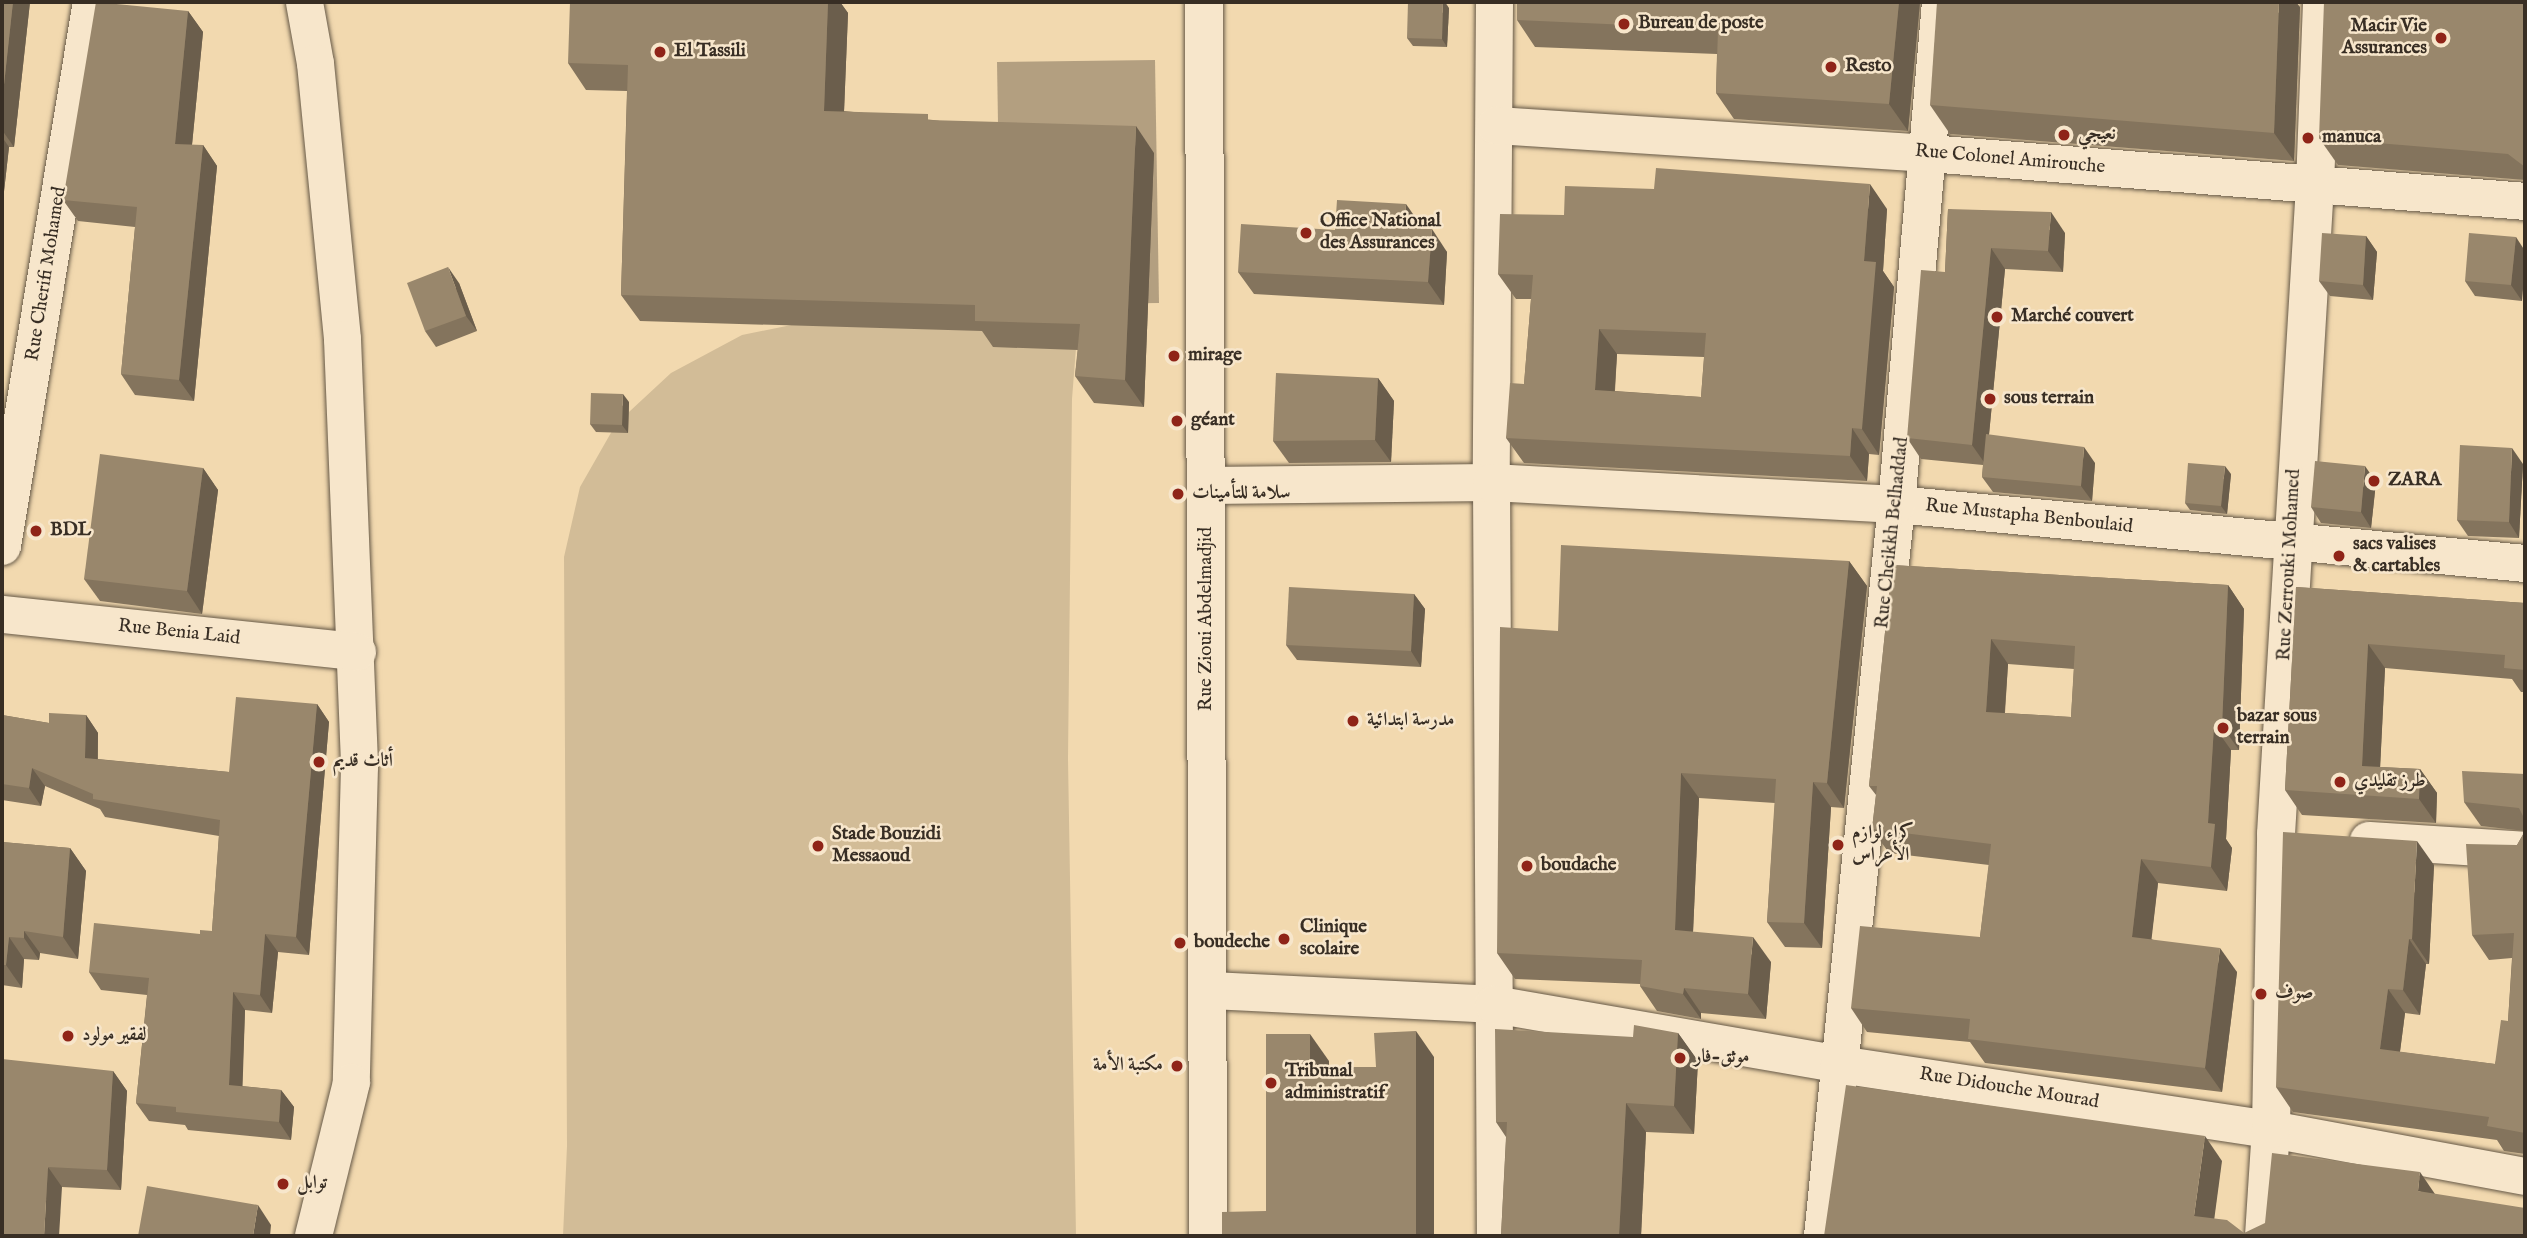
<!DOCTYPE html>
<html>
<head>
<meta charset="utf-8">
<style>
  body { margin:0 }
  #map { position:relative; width:2527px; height:1238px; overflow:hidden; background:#f2d9af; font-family:"IM FELL English",Amiri,serif }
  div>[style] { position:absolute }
  .green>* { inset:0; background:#d2bc97 }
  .water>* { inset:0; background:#b39f80 }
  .roads { filter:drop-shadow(0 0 2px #665947) drop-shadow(0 0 2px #665947) }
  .street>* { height:37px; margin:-18.5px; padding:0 18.5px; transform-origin:18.5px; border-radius:18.5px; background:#f7e6cb }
  .secondary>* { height:38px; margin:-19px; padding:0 19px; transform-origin:19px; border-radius:19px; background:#f7e6cb }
  .wall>* { inset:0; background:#84745d }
  .shaded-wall>* { inset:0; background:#6b5e4c }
  .building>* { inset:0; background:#99876c }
  .dots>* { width:19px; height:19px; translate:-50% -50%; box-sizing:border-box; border:4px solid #f7e6cb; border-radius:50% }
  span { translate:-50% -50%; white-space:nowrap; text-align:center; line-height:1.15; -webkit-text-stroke:5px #f7e6cb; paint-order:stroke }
  .poi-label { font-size:19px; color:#382e24; font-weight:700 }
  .left { translate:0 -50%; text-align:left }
  .right { translate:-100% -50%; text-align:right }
  .street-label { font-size:19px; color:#382e24 }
  .frame { position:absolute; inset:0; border:4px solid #382e24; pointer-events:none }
</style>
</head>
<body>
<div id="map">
  <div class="green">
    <div style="clip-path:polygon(816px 320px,1077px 335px,1072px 399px,1068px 759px,1076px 1236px,563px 1236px,567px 1146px,564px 557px,580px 487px,616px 424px,671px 373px,742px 335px)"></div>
  </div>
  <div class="water">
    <div style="clip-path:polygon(1155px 60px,1159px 303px,1001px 305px,997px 62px)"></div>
  </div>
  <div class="roads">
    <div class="street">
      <div style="left:304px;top:2px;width:62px;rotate:79.8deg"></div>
      <div style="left:315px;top:63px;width:277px;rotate:84.4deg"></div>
      <div style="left:342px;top:339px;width:427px;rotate:87.7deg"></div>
      <div style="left:359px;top:766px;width:316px;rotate:91.5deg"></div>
      <div style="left:351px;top:1082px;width:159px;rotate:103.9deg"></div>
      <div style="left:1494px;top:2px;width:480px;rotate:90.4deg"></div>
      <div style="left:1491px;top:482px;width:754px;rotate:89.7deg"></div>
      <div style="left:1495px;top:125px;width:435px;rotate:3.7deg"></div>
      <div style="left:1929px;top:153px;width:598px;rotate:4.6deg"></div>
      <div style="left:1207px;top:485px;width:284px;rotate:-0.6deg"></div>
      <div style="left:1491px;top:482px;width:406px;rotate:3.1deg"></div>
      <div style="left:1896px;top:504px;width:632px;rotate:5.36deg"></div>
      <div style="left:2px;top:614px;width:357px;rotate:6deg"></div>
      <div style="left:2368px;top:840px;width:157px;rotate:3.6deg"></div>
      <div style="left:1209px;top:990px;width:284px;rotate:2.8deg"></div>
      <div style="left:1493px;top:1004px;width:351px;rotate:9.8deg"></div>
      <div style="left:1839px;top:1064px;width:437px;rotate:8.6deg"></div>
      <div style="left:2271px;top:1129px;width:258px;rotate:10.5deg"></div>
      <div style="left:1822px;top:1236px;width:736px;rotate:-84.23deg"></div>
      <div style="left:1896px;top:504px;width:504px;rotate:-84.99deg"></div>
    </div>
    <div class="secondary">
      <div style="left:1204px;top:2px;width:1234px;rotate:89.81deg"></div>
      <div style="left:2px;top:546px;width:551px;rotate:-80.61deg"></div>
      <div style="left:2264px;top:1236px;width:107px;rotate:-86.3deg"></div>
      <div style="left:2271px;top:1129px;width:295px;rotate:-89deg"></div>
      <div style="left:2276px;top:834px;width:650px;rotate:-86.56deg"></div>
      <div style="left:2315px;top:185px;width:183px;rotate:-87.8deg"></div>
    </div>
  </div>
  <div class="wall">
    <div style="clip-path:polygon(2px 2px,30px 2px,14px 147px,9px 147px,2px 209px)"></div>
    <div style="clip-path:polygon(828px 2px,840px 2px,848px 13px,844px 111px,933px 120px,1154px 153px,1144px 407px,1094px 403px,1075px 376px,1078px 350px,993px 347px,982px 331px,640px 321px,621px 295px,627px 91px,586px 90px,568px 63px)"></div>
    <div style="clip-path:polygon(1920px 2px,1908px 131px,1734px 119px,1716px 93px,1717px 54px,1535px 47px,1517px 20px)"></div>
    <div style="clip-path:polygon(2525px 2px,2525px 180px,2338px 165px,2319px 138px)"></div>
    <div style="clip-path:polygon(2300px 7px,2294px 161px,1950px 134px,1930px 105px)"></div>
    <div style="clip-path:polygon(1449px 8px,1447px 47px,1413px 46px,1407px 38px)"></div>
    <div style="clip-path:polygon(188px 11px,203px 32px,192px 145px,203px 145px,217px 166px,194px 401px,135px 395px,121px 374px,135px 227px,78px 221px,63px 200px)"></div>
    <div style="clip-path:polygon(evenodd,1887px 209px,1883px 271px,1894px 287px,1879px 455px,1869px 454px,1867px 481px,1524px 463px,1506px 438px,1524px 384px,1531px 299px,1516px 299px,1498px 274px,1564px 215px,1887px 209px,1617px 354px,1704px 357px,1701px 397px,1615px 391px,1617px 354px)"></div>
    <div style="clip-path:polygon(1948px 209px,2065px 233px,2063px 272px,2005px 269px,1989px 435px,2095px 463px,2092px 501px,1993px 492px,1982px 477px,1983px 465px,1921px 459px,1907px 438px,1945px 272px)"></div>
    <div style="clip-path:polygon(1422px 227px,1422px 229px,1447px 252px,1444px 305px,1254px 294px,1238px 272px,1335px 230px)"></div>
    <div style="clip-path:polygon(2366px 236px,2377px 252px,2373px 300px,2330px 296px,2319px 281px)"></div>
    <div style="clip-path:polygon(2516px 237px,2522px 301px,2475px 296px,2465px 281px)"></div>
    <div style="clip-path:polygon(459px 283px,477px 331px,436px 347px,425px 331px)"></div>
    <div style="clip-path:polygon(1378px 378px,1394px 401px,1391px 462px,1289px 463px,1273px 441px)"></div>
    <div style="clip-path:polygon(629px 402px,628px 433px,596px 432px,590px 424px)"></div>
    <div style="clip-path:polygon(2523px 464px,2519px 538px,2468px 536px,2457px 520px)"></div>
    <div style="clip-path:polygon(203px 468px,218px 490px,202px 614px,100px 601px,84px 579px)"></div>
    <div style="clip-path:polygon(2231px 474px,2227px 514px,2190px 510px,2185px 503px)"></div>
    <div style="clip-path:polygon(2376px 482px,2371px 528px,2321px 523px,2311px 507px)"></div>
    <div style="clip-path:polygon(1849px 561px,1867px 586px,1844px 808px,1831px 807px,1822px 948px,1785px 947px,1767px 922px,1775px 803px,1699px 798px,1693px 932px,1771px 962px,1766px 1019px,1701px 1013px,1701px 1019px,1657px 1011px,1640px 986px,1640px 984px,1515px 979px,1497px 953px,1558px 631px)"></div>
    <div style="clip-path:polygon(evenodd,1892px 565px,2228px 585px,2244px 609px,2239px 750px,2231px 750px,2226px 839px,2232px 848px,2227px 891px,2158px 883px,2151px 939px,2237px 972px,2222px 1092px,1985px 1063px,1970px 1042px,1867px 1032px,1851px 1008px,1980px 937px,1989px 865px,1889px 853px,1872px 829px,1876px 795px,1869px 786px,1892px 565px,2008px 664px,2074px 669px,2071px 717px,2005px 713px,2008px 664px)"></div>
    <div style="clip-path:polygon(2296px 587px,2525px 603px,2525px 692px,2521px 692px,2512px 679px,2385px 668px,2380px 767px,2420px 769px,2437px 793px,2436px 823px,2302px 815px,2285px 790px)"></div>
    <div style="clip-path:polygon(1414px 594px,1425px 609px,1421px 667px,1297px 660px,1286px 645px)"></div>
    <div style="clip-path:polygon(317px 704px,329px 722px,309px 955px,278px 952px,272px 1013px,245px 1010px,242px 1086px,281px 1090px,294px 1107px,291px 1140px,188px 1130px,185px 1125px,149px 1121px,136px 1103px,147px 995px,101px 990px,89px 972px,200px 934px,212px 931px,219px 836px,105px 817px,100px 809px,45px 786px,41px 806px,2px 800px,2px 715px,49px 723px,86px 715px,98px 733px,98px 759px,229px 772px)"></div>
    <div style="clip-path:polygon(2525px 774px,2525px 831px,2481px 826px,2464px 802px)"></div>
    <div style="clip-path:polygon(2525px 831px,2525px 1154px,2504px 1151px,2497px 1140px,2293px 1112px,2276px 1087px,2434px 865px,2429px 964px,2426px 964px,2420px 1015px,2405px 1013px,2400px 1052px,2495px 1064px,2508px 1021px,2512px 958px,2489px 960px,2472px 935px,2517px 845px)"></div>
    <div style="clip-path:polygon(2px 842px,70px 848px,86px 871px,78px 959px,40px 953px,39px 960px,24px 959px,22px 988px,2px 985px)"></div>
    <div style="clip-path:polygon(1678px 1033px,1698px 1061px,1694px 1134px,1646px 1132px,1641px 1236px,1501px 1236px,1506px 1137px,1496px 1122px)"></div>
    <div style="clip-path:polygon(113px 1071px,127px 1091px,121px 1190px,62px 1187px,2px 1236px)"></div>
  </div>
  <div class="shaded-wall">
    <div style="clip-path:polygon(13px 2px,30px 2px,14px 147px,2px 130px,2px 103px)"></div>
    <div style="clip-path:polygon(828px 2px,840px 2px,848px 13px,843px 137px,824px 111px)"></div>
    <div style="clip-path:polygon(1443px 2px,1445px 2px,1449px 8px,1447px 47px,1442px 39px)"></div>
    <div style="clip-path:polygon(1899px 2px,1920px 2px,1908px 131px,1889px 104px)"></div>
    <div style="clip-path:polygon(2279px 2px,2296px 2px,2300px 7px,2294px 161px,2274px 133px)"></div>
    <div style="clip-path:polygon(188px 11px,203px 32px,190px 165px,175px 144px)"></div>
    <div style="clip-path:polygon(1136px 126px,1154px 153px,1144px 407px,1125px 380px)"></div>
    <div style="clip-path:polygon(2px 137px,9px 147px,2px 209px)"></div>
    <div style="clip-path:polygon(203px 145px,217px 166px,194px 401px,179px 380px)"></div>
    <div style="clip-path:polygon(1870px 184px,1887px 209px,1883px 271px,1894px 287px,1879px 455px,1862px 429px,1864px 261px)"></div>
    <div style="clip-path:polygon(1406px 204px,1422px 227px,1420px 250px,1405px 228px)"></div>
    <div style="clip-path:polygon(2051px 212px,2065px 233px,2063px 272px,2048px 251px)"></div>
    <div style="clip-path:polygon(2px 229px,3px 230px,2px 267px)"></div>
    <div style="clip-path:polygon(1432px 229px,1447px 252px,1444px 305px,1428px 282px)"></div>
    <div style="clip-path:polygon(2366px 236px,2377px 252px,2373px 300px,2363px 285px)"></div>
    <div style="clip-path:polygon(2516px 237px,2525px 251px,2525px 266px,2522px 301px,2511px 285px)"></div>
    <div style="clip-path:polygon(1991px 248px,2005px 269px,1986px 465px,1972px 445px)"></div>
    <div style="clip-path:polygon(448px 267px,459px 283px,477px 331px,466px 316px)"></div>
    <div style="clip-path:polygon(1599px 329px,1617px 354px,1613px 415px,1595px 390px)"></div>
    <div style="clip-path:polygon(1378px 378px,1394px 401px,1391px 462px,1375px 440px)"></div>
    <div style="clip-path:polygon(623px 394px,629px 402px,628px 433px,622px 425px)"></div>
    <div style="clip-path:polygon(1852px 428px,1869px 454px,1867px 481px,1850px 456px)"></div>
    <div style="clip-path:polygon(2084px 447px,2095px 463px,2092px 501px,2081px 486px)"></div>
    <div style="clip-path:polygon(2512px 448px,2523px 464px,2519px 538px,2509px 522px)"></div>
    <div style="clip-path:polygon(2225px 466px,2231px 474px,2227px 514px,2221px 506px)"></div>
    <div style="clip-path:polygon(2365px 466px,2376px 482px,2371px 528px,2361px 512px)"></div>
    <div style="clip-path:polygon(203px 468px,218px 490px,202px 614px,187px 591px)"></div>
    <div style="clip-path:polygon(1849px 561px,1867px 586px,1844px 808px,1827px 783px)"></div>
    <div style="clip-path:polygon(2228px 585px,2244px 609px,2239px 750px,2222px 726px)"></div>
    <div style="clip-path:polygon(1414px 594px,1425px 609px,1421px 667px,1411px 651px)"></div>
    <div style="clip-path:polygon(1991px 639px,2008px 664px,2003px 736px,1986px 712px)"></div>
    <div style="clip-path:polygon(2368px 644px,2385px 668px,2379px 790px,2362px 766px)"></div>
    <div style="clip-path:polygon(317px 704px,329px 722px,309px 955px,296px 937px)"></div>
    <div style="clip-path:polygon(86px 715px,98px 733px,97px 775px,85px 758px)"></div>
    <div style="clip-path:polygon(2214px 726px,2231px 750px,2226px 839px,2232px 848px,2227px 891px,2211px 867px,2208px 823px)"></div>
    <div style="clip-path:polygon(32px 768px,45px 786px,41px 806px,29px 788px)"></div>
    <div style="clip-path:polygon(2420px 769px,2437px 793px,2436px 823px,2419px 799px)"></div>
    <div style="clip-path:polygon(1681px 773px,1699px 798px,1692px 955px,1675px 930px)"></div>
    <div style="clip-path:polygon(1813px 782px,1831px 807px,1822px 948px,1804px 923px)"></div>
    <div style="clip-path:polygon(2417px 841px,2434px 865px,2429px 964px,2412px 939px)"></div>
    <div style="clip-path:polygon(70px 848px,86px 871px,78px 959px,63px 937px)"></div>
    <div style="clip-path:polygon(2141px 859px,2158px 883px,2149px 961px,2132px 937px)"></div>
    <div style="clip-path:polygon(24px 931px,40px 953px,39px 960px,24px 938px)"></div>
    <div style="clip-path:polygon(265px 934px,278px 952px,272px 1013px,260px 995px)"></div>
    <div style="clip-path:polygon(9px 937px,24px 959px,22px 988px,6px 965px)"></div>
    <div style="clip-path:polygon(1753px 937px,1771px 962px,1766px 1019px,1748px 994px)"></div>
    <div style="clip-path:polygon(2409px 939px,2426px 964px,2420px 1015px,2403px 990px)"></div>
    <div style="clip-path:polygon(2220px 948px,2237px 972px,2222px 1092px,2205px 1068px)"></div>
    <div style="clip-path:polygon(1684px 988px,1701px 1013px,1701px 1019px,1683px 994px)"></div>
    <div style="clip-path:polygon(2388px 989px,2405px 1013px,2397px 1074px,2380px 1049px)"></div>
    <div style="clip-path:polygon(233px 992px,245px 1010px,242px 1103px,229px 1085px)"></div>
    <div style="clip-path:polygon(1416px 1031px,1434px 1057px,1434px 1236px,1416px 1236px)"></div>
    <div style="clip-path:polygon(1678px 1033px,1698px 1061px,1694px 1134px,1674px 1106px)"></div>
    <div style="clip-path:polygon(1310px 1034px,1329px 1061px,1329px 1093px,1310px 1067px)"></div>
    <div style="clip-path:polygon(113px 1071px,127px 1091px,121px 1190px,107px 1170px)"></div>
    <div style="clip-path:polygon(281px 1090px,294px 1107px,291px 1140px,279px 1122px)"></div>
    <div style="clip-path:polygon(1626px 1103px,1646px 1132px,1641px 1236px,1619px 1236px)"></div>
    <div style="clip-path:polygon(2205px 1136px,2222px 1161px,2212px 1236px,2194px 1216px)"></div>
    <div style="clip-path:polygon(48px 1167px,62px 1187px,59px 1236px,44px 1236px)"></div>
    <div style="clip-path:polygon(2420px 1172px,2437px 1197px,2418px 1191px)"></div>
    <div style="clip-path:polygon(258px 1205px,271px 1225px,270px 1236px,253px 1236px)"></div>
  </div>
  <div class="building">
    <div style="clip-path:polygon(2px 2px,13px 2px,2px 103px)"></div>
    <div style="clip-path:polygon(96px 2px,188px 11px,175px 144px,203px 145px,179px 380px,121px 374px,137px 207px,63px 200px)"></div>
    <div style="clip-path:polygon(570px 2px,828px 2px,824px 111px,928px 114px,928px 120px,1136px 126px,1125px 380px,1075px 376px,1080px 324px,975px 321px,975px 305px,621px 295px,628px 65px,568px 63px)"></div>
    <div style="clip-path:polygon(1408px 2px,1443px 2px,1442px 39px,1407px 38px)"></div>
    <div style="clip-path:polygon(1517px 2px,1899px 2px,1889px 104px,1716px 93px,1718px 29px,1517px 20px)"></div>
    <div style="clip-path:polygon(1937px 2px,2279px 2px,2274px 133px,1930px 105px)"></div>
    <div style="clip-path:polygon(2324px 2px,2525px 2px,2525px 167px,2508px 154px,2319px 138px)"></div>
    <div style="clip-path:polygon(evenodd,1656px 168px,1870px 184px,1864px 261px,1876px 262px,1862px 429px,1852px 428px,1850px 456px,1506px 438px,1510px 383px,1524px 384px,1533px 275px,1498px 274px,1500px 214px,1564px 215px,1565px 186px,1654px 189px,1656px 168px,1599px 329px,1706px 333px,1701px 397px,1595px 390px,1599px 329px)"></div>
    <div style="clip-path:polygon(1337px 200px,1406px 204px,1405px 228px,1432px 229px,1428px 282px,1238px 272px,1241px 224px,1335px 230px)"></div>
    <div style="clip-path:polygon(1948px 209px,2051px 212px,2048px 251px,1991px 248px,1972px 445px,1907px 438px,1921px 270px,1945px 272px)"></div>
    <div style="clip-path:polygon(2322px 233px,2366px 236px,2363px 285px,2319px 281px)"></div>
    <div style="clip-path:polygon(2469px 233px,2516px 237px,2511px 285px,2465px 281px)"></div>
    <div style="clip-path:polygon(448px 267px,466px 316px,425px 331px,407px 283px)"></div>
    <div style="clip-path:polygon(1276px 373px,1378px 378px,1375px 440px,1273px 441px)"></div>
    <div style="clip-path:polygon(591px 393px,623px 394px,622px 425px,590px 424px)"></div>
    <div style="clip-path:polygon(1986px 434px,2084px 447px,2081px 486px,1982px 477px)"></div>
    <div style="clip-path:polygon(2460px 445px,2512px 448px,2509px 522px,2457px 520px)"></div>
    <div style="clip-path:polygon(100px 454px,203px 468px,187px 591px,84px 579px)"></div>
    <div style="clip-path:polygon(2315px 461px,2365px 466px,2361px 512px,2311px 507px)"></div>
    <div style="clip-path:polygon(2188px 463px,2225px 466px,2221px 506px,2185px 503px)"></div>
    <div style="clip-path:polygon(1561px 545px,1849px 561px,1827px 783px,1813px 782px,1804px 923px,1767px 922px,1776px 779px,1681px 773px,1675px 930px,1753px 937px,1748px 994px,1684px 988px,1683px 994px,1640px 986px,1642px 960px,1497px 953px,1500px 627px,1558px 631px)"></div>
    <div style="clip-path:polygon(evenodd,1892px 565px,2228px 585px,2222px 726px,2214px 726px,2208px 823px,2215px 824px,2211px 867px,2141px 859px,2132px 937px,2220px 948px,2205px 1068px,1968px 1039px,1970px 1019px,1851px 1008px,1860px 926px,1980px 937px,1991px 844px,1872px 829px,1877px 786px,1869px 786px,1892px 565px,1991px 639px,2075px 646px,2071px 717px,1986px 712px,1991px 639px)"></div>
    <div style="clip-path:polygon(1289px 587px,1414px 594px,1411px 651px,1286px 645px)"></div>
    <div style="clip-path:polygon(2296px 587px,2525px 603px,2525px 670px,2504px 668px,2505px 655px,2368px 644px,2362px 766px,2420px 769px,2419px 799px,2285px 790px)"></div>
    <div style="clip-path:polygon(236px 697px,317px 704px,296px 937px,265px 934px,260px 995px,233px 992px,229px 1085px,281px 1090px,279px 1122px,176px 1112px,176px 1107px,136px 1103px,149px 978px,89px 972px,94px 923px,200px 934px,200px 930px,212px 931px,220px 820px,93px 799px,93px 794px,32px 768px,29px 788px,2px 784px,2px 715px,49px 723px,49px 713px,86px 715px,85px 758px,229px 772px)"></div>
    <div style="clip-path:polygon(2462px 771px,2525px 774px,2525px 820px,2519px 808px,2464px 802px)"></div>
    <div style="clip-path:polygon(2525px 831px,2525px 1133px,2487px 1126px,2489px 1117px,2276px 1087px,2283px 832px,2417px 841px,2412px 939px,2409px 939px,2403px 990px,2388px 989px,2380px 1049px,2495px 1064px,2501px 1020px,2508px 1021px,2514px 933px,2472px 935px,2466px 844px,2517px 845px)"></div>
    <div style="clip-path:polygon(2px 842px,70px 848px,63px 937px,24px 931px,24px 938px,9px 937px,6px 965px,2px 965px)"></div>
    <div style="clip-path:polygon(1634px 1025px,1678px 1033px,1674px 1106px,1626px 1103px,1619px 1236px,1501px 1236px,1507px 1122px,1496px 1122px,1495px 1029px,1633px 1037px)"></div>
    <div style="clip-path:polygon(1416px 1031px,1416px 1236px,1222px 1236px,1222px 1212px,1266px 1211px,1266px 1034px,1310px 1034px,1310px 1067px,1376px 1067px,1374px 1033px)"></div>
    <div style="clip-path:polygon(2px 1059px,113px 1071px,107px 1170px,48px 1167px,44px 1236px,2px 1236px)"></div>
    <div style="clip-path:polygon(1846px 1085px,2205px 1136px,2194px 1216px,2227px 1220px,2244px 1233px,2265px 1223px,2272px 1153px,2420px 1172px,2418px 1191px,2525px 1208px,2525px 1236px,1824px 1236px)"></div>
    <div style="clip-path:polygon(147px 1186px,258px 1205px,253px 1236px,218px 1235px,218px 1236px,138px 1236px)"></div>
  </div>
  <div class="dots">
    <div style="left:1624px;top:24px;background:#8f2418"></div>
    <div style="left:2441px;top:38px;background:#8f2418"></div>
    <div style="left:660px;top:52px;background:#8f2418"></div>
    <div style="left:1831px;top:67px;background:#8f2418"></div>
    <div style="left:2064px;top:135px;background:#8f2418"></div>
    <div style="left:2308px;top:138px;background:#8f2418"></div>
    <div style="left:1306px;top:233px;background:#8f2418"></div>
    <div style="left:1997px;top:317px;background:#8f2418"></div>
    <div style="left:1174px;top:356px;background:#8f2418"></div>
    <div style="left:1990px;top:399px;background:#8f2418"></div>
    <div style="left:1177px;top:421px;background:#8f2418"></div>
    <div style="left:2374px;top:481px;background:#8f2418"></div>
    <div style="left:1178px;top:494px;background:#8f2418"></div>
    <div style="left:36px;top:531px;background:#8f2418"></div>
    <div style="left:2339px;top:556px;background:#8f2418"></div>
    <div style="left:1353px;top:721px;background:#8f2418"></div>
    <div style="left:2223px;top:728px;background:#8f2418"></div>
    <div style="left:319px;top:762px;background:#8f2418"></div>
    <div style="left:2340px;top:782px;background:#8f2418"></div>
    <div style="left:1838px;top:845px;background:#8f2418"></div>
    <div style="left:818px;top:846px;background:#8f2418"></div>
    <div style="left:1527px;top:866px;background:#8f2418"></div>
    <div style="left:1284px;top:939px;background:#8f2418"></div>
    <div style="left:1180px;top:943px;background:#8f2418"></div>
    <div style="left:2261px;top:994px;background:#8f2418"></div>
    <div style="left:68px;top:1036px;background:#8f2418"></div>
    <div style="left:1680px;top:1058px;background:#8f2418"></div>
    <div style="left:1177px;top:1066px;background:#8f2418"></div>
    <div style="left:1271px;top:1083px;background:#8f2418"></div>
    <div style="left:283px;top:1184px;background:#8f2418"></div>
  </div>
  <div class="poi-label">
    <span class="left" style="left:1638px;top:24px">Bureau de poste</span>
    <span class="right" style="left:2427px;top:38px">Macir Vie<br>Assurances</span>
    <span class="left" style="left:674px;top:52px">El Tassili</span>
    <span class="left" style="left:1845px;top:67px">Resto</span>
    <span class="left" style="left:2078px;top:135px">نعيجي</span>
    <span class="left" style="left:2322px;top:138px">manuca</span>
    <span class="left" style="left:1320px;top:233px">Office National<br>des Assurances</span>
    <span class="left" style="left:2011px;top:317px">Marché couvert</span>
    <span class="left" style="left:1188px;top:356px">mirage</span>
    <span class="left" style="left:2004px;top:399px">sous terrain</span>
    <span class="left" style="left:1191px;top:421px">géant</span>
    <span class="left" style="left:2388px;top:481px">ZARA</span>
    <span class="left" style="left:1192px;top:494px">سلامة للتأمينات</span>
    <span class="left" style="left:50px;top:531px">BDL</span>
    <span class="left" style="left:2353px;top:556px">sacs valises<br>&amp; cartables</span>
    <span class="left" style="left:2237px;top:728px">bazar sous<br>terrain</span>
    <span class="left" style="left:1367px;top:721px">مدرسة ابتدائية</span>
    <span class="left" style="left:333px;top:762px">أثاث قديم</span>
    <span class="left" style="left:2354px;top:782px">طرز تقليدي</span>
    <span class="left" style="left:1852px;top:845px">كراء لوازم<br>الأعراس</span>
    <span class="left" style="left:832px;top:846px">Stade Bouzidi<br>Messaoud</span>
    <span class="left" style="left:1541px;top:866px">boudache</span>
    <span class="left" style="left:1300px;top:939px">Clinique<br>scolaire</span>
    <span class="left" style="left:1194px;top:943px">boudeche</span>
    <span class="left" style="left:2275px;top:994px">صوف</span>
    <span class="left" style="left:82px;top:1036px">لفقير مولود</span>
    <span class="left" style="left:1694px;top:1058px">موثق-فار</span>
    <span class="right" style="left:1163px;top:1066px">مكتبة الأمة</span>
    <span class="left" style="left:1285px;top:1083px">Tribunal<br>administratif</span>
    <span class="left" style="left:297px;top:1184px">توابل</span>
  </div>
  <div class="street-label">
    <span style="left:2010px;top:160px;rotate:5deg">Rue Colonel Amirouche</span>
    <span style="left:47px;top:274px;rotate:-81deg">Rue Cherifi Mohamed</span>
    <span style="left:2029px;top:517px;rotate:6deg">Rue Mustapha Benboulaid</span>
    <span style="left:1893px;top:533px;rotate:-84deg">Rue Cheikkh Belhaddad</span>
    <span style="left:2290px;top:565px;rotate:-87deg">Rue Zerrouki Mohamed</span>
    <span style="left:1207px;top:619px;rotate:-90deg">Rue Zioui Abdelmadjid</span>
    <span style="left:179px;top:633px;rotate:6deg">Rue Benia Laid</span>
    <span style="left:2009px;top:1089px;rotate:9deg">Rue Didouche Mourad</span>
  </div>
  <div class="frame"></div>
</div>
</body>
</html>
